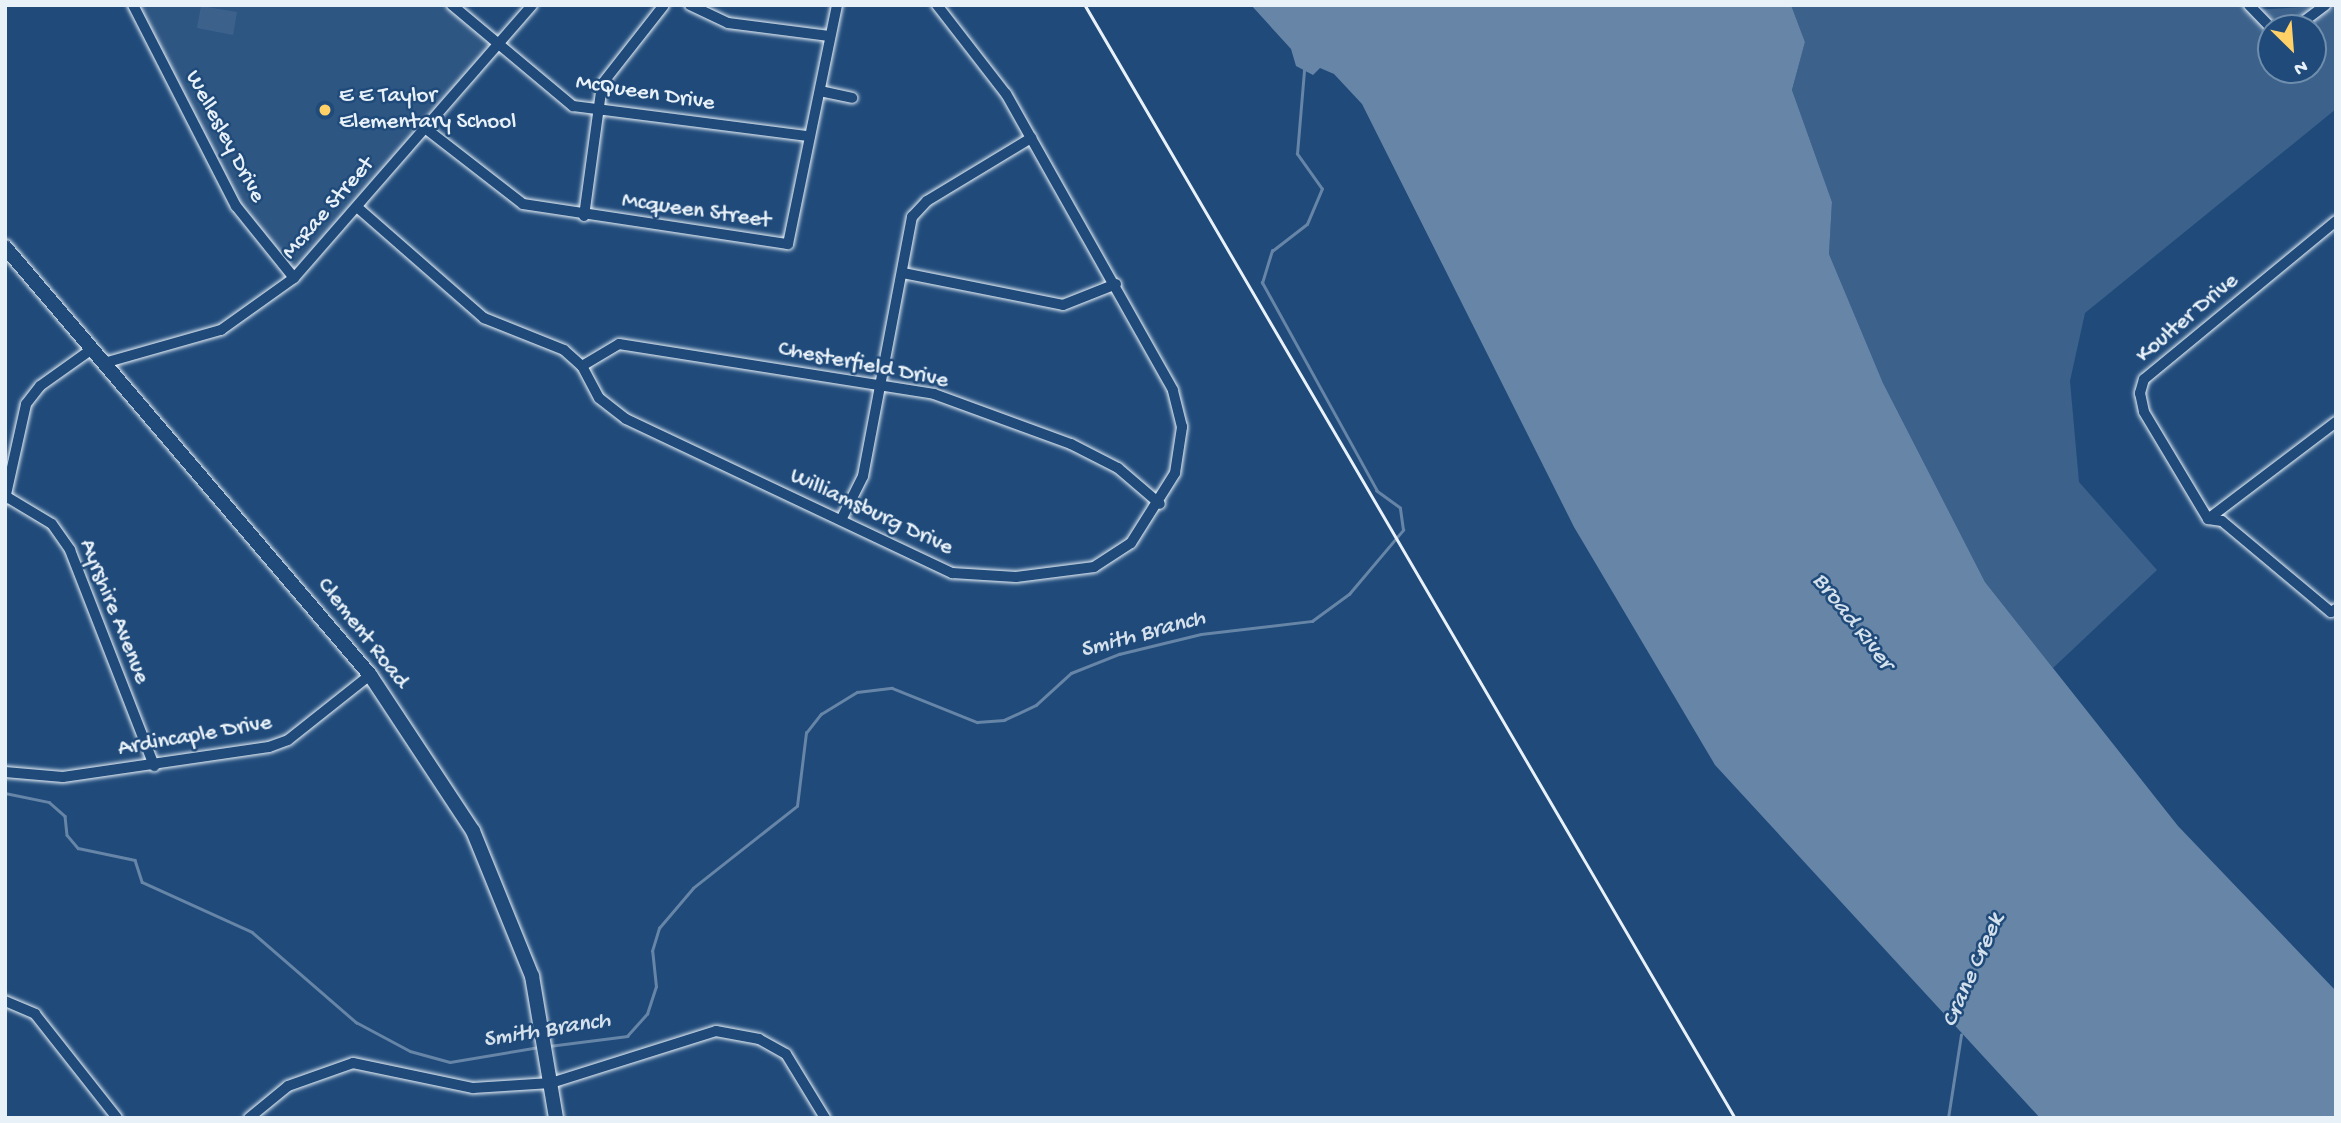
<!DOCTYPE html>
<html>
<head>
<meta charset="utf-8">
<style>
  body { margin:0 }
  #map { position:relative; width:2341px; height:1123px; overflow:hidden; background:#1f4a7a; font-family:"Gochi Hand",sans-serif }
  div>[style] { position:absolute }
  .built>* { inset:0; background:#2e5683 }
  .green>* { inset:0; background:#3c628c }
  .water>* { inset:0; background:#6685a7 }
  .stream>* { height:2.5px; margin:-1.25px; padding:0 1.25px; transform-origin:1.25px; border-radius:1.25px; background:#6685a7 }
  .roads { filter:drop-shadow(0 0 2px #e8f1f8) drop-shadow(0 0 2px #e8f1f8) }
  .street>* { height:10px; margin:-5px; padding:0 5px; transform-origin:5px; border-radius:5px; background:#1f4a7a }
  .secondary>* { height:14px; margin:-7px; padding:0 7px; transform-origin:7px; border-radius:7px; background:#1f4a7a }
  .rail>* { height:2.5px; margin:-1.25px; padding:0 1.25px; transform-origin:1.25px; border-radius:1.25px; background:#e8f1f8 }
  .dots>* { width:19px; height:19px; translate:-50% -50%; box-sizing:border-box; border:4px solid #1f4a7a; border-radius:50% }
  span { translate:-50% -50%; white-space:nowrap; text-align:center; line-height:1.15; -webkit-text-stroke:5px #1f4a7a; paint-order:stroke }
  .street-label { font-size:23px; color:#e8f1f8 }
  .poi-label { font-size:23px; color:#e8f1f8 }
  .left { translate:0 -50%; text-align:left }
  .water-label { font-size:24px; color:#d4e1ec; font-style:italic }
  .frame { position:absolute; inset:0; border:7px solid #e8f1f8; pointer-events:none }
  .north { position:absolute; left:2257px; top:14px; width:70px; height:70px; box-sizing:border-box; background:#1f4a7a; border:2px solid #6f8dac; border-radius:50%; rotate:155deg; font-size:19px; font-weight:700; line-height:28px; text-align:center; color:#e8f1f8 }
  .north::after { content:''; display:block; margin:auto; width:24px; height:32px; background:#ffd166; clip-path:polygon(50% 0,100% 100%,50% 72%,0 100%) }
</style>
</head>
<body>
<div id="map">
  <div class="built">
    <div style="clip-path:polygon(133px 5px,452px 5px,496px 46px,294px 278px,236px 206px)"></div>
  </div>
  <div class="green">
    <div style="clip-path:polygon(evenodd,1791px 5px,2249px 5px,2254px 10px,2336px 5px,2336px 109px,2085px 313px,2070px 381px,2079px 482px,2157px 570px,2053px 668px,1985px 582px,1883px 383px,1829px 254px,1832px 202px,1792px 90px,1805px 42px,1791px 5px,2271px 28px,2313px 28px,2313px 70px,2271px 70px,2271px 28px)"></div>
    <div style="clip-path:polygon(201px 6px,237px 12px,233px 35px,197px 28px)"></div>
  </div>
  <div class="water">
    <div style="clip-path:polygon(1251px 5px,1791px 5px,1805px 42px,1792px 90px,1832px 202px,1829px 254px,1883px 383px,1985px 582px,2178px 826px,2336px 991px,2336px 1118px,2040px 1118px,1715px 765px,1574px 527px,1362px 104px,1334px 74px,1320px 68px,1313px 75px,1296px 66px,1291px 49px)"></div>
  </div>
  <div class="stream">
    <div style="left:5px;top:793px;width:45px;rotate:11.6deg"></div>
    <div style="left:49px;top:802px;width:21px;rotate:41deg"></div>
    <div style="left:65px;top:816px;width:19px;rotate:84deg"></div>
    <div style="left:67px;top:835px;width:17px;rotate:50deg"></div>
    <div style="left:78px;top:848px;width:58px;rotate:11.9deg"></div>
    <div style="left:135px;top:860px;width:23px;rotate:72deg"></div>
    <div style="left:142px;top:882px;width:121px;rotate:24.4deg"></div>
    <div style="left:252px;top:932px;width:138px;rotate:40.9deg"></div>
    <div style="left:356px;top:1022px;width:61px;rotate:28.2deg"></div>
    <div style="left:410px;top:1051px;width:41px;rotate:15.4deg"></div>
    <div style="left:450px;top:1062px;width:90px;rotate:-9.6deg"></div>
    <div style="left:549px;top:1046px;width:79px;rotate:-7.3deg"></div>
    <div style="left:627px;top:1036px;width:30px;rotate:-48deg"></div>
    <div style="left:647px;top:1014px;width:28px;rotate:-72deg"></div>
    <div style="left:656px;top:987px;width:36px;rotate:-96deg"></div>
    <div style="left:652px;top:951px;width:24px;rotate:-73deg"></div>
    <div style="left:659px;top:928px;width:52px;rotate:-49.6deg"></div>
    <div style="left:693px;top:888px;width:132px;rotate:-38.3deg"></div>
    <div style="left:797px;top:806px;width:74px;rotate:-83deg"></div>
    <div style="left:806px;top:733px;width:24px;rotate:-52deg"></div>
    <div style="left:821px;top:714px;width:42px;rotate:-31.4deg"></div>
    <div style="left:857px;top:692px;width:35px;rotate:-7deg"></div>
    <div style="left:892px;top:688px;width:92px;rotate:21.8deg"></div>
    <div style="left:977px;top:722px;width:27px;rotate:-4deg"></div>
    <div style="left:1004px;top:720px;width:35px;rotate:-25deg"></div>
    <div style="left:1036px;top:705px;width:47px;rotate:-42.4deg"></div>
    <div style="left:1071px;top:673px;width:52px;rotate:-21.6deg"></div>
    <div style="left:1119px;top:654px;width:84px;rotate:-13.7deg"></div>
    <div style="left:1201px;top:634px;width:112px;rotate:-6.7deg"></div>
    <div style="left:1312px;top:621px;width:46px;rotate:-36.1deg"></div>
    <div style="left:1349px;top:594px;width:84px;rotate:-49.8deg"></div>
    <div style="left:1403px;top:530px;width:22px;rotate:-98deg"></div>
    <div style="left:1400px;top:508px;width:29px;rotate:-144deg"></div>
    <div style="left:1377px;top:491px;width:238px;rotate:-118.9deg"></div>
    <div style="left:1262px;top:283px;width:34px;rotate:-73deg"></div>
    <div style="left:1272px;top:251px;width:44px;rotate:-37.6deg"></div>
    <div style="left:1307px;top:224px;width:38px;rotate:-67deg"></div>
    <div style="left:1322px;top:189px;width:43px;rotate:-125.5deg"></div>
    <div style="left:1297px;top:154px;width:84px;rotate:-85.2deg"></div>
    <div style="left:1948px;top:1118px;width:84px;rotate:-81.1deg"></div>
  </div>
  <div class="roads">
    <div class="street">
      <div style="left:133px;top:5px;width:226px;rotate:62.9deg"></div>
      <div style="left:236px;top:206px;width:92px;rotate:51.1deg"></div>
      <div style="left:452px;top:5px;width:158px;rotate:39.9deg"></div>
      <div style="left:573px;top:106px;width:237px;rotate:7.3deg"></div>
      <div style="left:690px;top:5px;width:42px;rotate:25.3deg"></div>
      <div style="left:728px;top:23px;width:102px;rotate:7.3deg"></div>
      <div style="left:2249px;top:5px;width:32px;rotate:46deg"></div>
      <div style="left:2295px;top:28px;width:38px;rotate:-37deg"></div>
      <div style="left:820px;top:91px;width:33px;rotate:12deg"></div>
      <div style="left:425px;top:128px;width:124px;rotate:37.8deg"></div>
      <div style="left:523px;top:204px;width:268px;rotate:8.6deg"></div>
      <div style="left:788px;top:244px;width:244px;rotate:-78.4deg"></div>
      <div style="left:357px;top:207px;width:169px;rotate:41.2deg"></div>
      <div style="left:484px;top:318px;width:86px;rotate:21.8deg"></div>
      <div style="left:564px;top:350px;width:24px;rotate:42deg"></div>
      <div style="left:582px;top:366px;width:36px;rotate:62deg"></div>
      <div style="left:599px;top:398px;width:34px;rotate:38deg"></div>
      <div style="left:626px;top:419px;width:361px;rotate:25.3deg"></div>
      <div style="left:952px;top:573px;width:64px;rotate:3.6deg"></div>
      <div style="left:1016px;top:577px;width:79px;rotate:-7.3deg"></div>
      <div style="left:1094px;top:567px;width:44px;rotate:-33deg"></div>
      <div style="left:1131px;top:543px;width:83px;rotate:-57.8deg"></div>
      <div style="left:1175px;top:473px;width:47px;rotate:-81.3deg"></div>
      <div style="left:1182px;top:427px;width:38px;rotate:-104deg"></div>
      <div style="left:1173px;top:390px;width:340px;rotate:-119.4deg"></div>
      <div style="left:1006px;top:94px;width:113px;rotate:-127.8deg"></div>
      <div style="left:584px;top:216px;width:133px;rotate:-82.2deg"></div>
      <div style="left:602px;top:84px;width:100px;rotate:-51.9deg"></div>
      <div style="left:2336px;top:221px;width:249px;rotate:140.5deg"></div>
      <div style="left:2144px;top:379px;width:15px;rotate:106deg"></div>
      <div style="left:2140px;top:393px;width:19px;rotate:78deg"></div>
      <div style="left:2144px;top:412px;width:125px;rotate:59.1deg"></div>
      <div style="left:2208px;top:519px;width:14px;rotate:8deg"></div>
      <div style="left:2222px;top:521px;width:142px;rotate:39.9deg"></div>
      <div style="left:2331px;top:612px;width:6px;rotate:-31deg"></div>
      <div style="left:903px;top:273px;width:163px;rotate:11.3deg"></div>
      <div style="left:1063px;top:305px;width:57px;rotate:-21.6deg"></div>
      <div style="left:104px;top:363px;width:122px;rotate:-15.8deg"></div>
      <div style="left:221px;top:330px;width:90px;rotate:-35.5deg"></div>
      <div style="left:294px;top:278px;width:362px;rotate:-48.9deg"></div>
      <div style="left:582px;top:366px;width:43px;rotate:-30.7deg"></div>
      <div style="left:619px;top:344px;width:319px;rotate:9deg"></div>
      <div style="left:934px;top:394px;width:146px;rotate:20.1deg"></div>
      <div style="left:1071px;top:444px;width:53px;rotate:27.1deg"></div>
      <div style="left:1118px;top:468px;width:55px;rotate:40.6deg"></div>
      <div style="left:7px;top:497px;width:52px;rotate:31deg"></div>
      <div style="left:52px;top:524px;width:32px;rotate:55deg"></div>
      <div style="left:70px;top:550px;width:232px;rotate:68.7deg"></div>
      <div style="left:5px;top:499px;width:97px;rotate:-77.5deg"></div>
      <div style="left:26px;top:404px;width:23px;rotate:-52deg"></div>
      <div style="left:40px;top:386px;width:64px;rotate:-35.4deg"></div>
      <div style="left:2208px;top:519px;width:161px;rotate:-37.2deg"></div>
      <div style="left:841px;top:520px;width:49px;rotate:-63.4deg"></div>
      <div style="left:863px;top:476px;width:264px;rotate:-79.3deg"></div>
      <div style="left:912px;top:217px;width:22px;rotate:-47deg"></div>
      <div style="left:927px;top:201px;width:122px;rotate:-31.2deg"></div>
      <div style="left:5px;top:772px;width:58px;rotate:4.9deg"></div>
      <div style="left:63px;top:777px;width:208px;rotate:-8.3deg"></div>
      <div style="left:269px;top:747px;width:20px;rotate:-20deg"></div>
      <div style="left:288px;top:740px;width:105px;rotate:-38.4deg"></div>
      <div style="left:5px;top:1001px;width:33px;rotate:23deg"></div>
      <div style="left:35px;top:1014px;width:132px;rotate:51.7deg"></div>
      <div style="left:249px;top:1118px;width:50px;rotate:-39.4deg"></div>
      <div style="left:288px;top:1086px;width:69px;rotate:-19.5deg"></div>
      <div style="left:353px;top:1063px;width:123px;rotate:11.8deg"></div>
      <div style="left:473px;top:1088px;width:78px;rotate:-3.7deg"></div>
      <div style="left:551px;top:1083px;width:173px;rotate:-17.5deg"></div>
      <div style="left:716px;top:1031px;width:44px;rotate:10.5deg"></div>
      <div style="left:759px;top:1039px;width:31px;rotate:29deg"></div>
      <div style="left:786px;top:1054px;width:75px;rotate:58.6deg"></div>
    </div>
    <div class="secondary">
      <div style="left:5px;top:247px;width:563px;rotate:49.54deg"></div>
      <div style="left:370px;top:675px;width:187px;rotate:56.6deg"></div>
      <div style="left:473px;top:831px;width:157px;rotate:67.9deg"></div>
      <div style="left:532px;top:976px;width:144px;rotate:80.4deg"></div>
    </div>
  </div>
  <div class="rail">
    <div style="left:1085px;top:5px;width:1289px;rotate:59.71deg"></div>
  </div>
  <div class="dots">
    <div style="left:325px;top:110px;background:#ffd166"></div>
  </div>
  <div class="street-label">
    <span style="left:645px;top:94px;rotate:9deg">McQueen Drive</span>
    <span style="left:224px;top:137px;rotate:62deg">Wellesley Drive</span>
    <span style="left:329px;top:209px;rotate:-49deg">McRae Street</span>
    <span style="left:696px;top:212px;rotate:8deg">Mcqueen Street</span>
    <span style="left:2188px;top:319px;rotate:-40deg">Koulter Drive</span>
    <span style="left:863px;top:366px;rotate:11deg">Chesterfield Drive</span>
    <span style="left:871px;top:513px;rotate:25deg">Williamsburg Drive</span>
    <span style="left:113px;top:612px;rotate:68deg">Ayrshire Avenue</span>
    <span style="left:362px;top:634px;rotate:52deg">Clement Road</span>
    <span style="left:195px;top:737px;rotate:-10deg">Ardincaple Drive</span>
  </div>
  <div class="poi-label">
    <span class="left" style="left:339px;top:110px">E E Taylor<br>Elementary School</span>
  </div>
  <div class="water-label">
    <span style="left:1852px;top:622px;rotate:52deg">Broad River</span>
    <span style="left:1143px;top:635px;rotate:-15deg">Smith Branch</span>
    <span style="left:1974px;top:971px;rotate:-66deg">Crane Creek</span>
    <span style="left:547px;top:1031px;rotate:-9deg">Smith Branch</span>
  </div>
  <div class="frame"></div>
  <div class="north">N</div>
</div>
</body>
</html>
